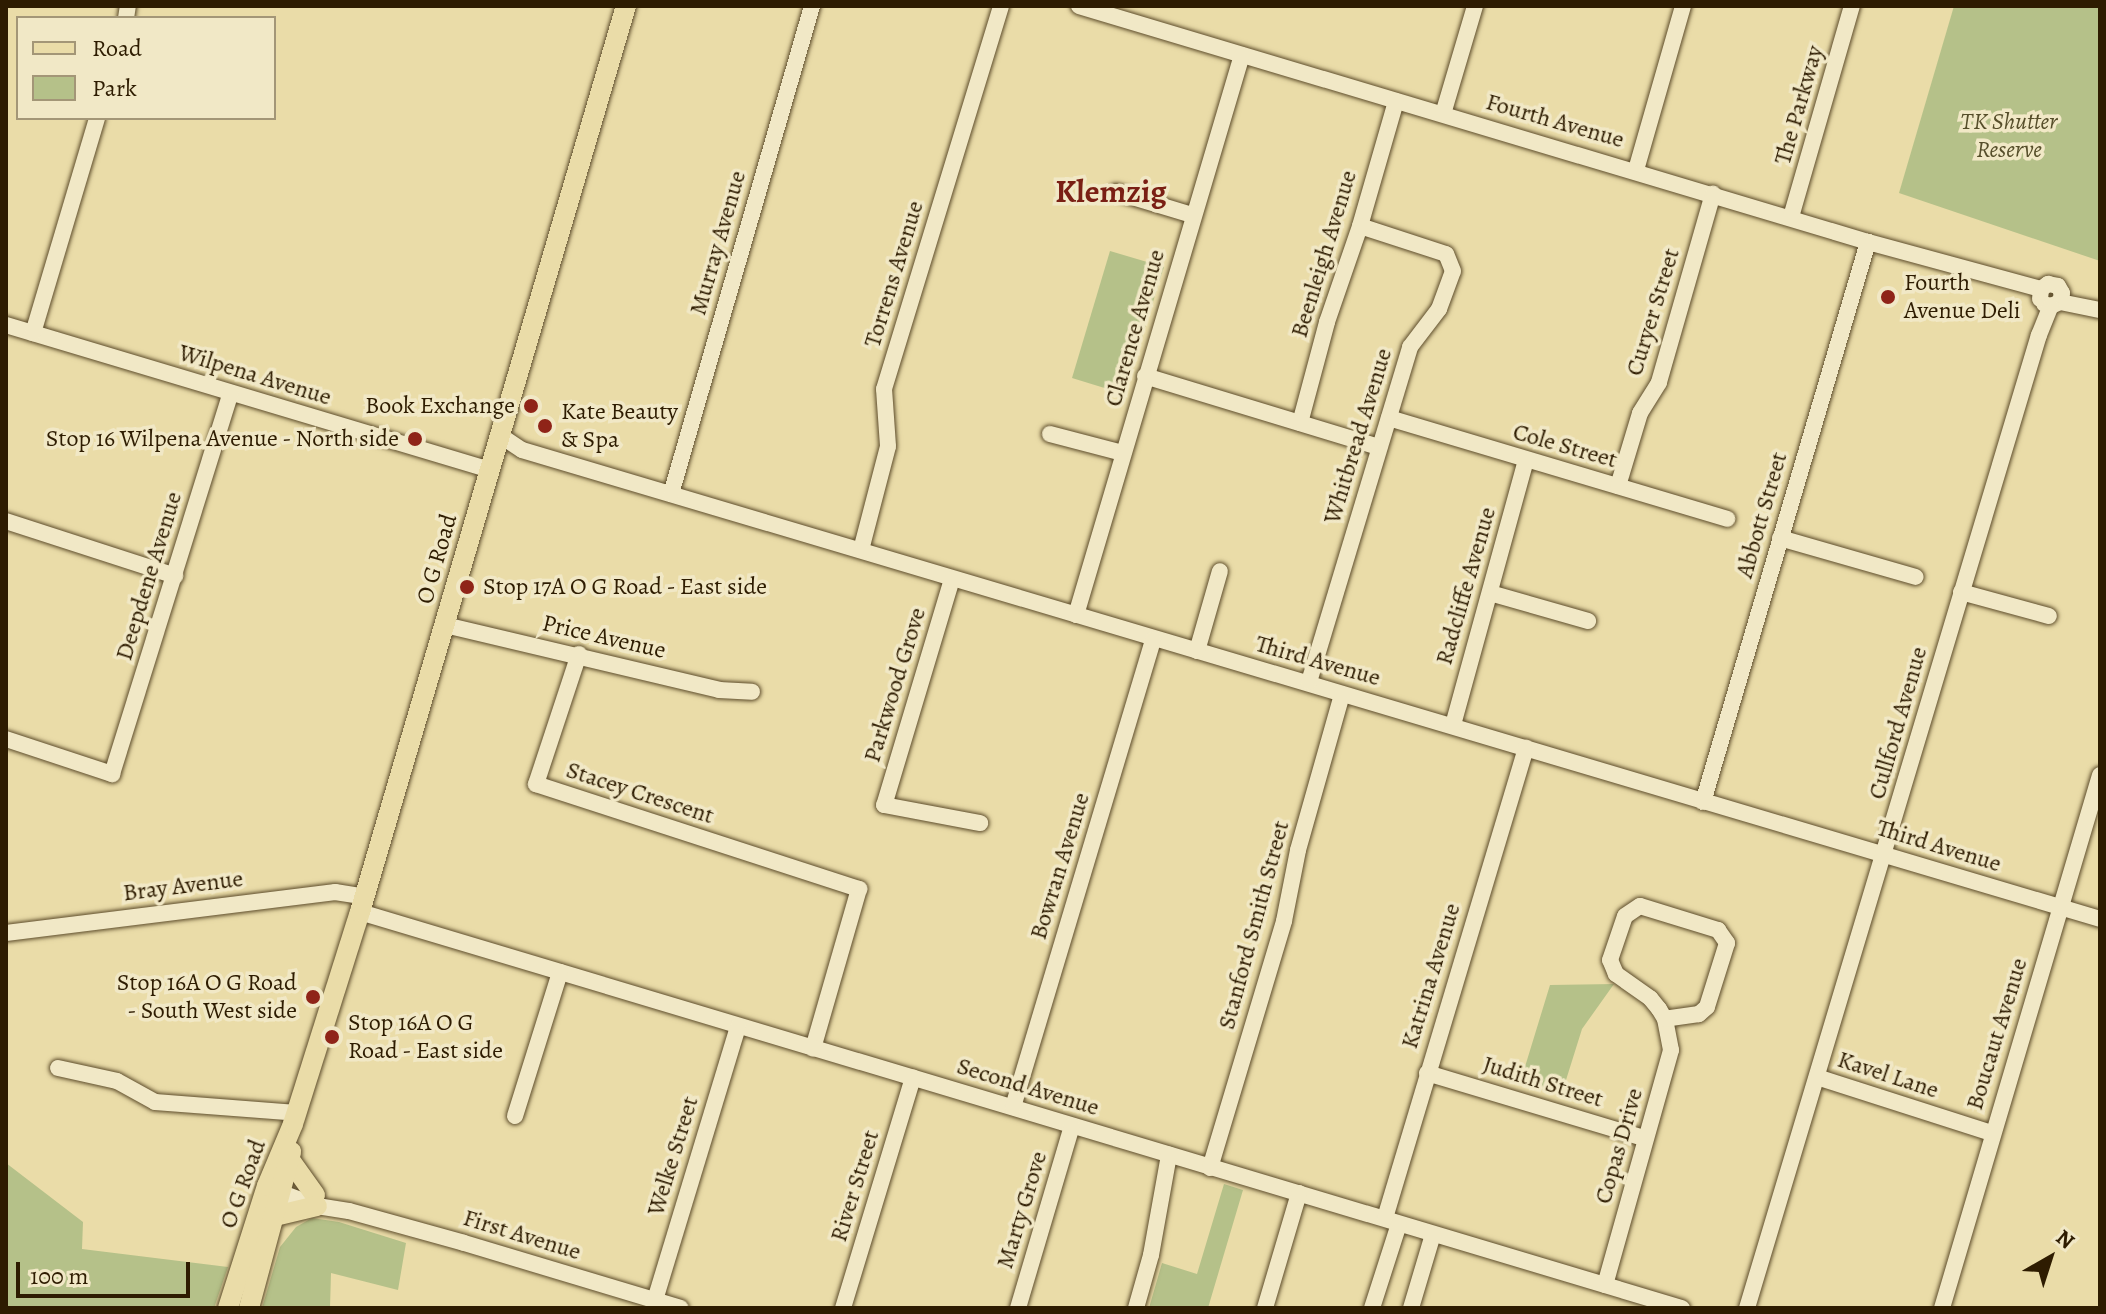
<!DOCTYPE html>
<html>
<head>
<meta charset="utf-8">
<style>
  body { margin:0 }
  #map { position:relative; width:2106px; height:1314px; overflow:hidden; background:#eadca8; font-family:Alegreya,serif }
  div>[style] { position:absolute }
  .green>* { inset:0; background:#b5c189 }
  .roads { filter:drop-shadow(0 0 2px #5d4c2b) drop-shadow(0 0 2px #5d4c2b) }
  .minor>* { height:16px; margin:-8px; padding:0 8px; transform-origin:8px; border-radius:8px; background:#f1e8c6 }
  .major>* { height:20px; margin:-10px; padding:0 10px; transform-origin:10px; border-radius:10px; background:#eadca8 }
  .dots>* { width:22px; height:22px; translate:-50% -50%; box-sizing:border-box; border:4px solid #f1e8c6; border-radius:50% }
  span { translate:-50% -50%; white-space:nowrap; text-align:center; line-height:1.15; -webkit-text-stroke:7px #f1e8c6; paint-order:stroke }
  .street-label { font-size:24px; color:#2e1c01 }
  .park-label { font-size:24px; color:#564e2a; font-style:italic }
  .poi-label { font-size:24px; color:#2e1c01 }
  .left { translate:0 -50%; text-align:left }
  .right { translate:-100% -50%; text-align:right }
  .district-label { font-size:32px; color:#7a1f14; font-weight:700 }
  .frame { position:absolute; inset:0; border:8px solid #2e1c01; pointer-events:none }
  .legend { position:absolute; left:16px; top:16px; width:260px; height:104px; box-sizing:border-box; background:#f1e8c6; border:2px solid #a39677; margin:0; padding:10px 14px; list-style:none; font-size:24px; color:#2e1c01 }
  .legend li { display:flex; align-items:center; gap:16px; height:40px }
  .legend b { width:40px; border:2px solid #a39677 }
  .north { position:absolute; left:2010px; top:1218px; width:80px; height:80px; -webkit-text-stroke:6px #f1e8c6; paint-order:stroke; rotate:39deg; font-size:22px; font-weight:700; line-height:32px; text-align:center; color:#2e1c01 }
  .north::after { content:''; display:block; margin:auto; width:28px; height:36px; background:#2e1c01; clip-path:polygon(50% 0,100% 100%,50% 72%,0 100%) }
  .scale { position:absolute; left:16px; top:1262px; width:174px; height:36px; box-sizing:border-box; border:4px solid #2e1c01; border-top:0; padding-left:10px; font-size:24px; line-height:28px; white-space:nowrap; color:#2e1c01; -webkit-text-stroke:6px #f1e8c6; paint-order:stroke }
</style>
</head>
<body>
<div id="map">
  <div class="green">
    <div style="clip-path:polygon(1954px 6px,2100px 6px,2100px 261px,1899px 193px)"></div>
    <div style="clip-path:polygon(1110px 251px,1164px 267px,1124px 394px,1072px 378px)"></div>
    <div style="clip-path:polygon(1614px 984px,1582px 1029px,1561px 1096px,1520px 1083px,1550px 985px)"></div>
    <div style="clip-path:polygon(6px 1163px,83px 1222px,82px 1249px,228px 1267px,214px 1308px,6px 1308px)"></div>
    <div style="clip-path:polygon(1224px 1184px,1243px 1190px,1208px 1308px,1149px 1308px,1162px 1263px,1197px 1274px)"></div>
    <div style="clip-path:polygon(312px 1218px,339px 1222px,406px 1243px,398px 1290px,331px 1273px,330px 1308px,262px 1308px,280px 1247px,296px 1227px)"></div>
  </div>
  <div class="roads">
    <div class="minor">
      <div style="left:1079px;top:6px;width:824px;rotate:16.65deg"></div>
      <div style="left:1868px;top:242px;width:179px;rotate:15.2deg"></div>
      <div style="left:126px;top:18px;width:12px;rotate:-81deg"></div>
      <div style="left:1443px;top:114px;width:113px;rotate:-73.5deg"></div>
      <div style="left:1636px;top:170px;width:171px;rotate:-74deg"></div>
      <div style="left:1116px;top:192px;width:79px;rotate:16.8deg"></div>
      <div style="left:1791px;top:217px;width:220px;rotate:-73.9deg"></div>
      <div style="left:2040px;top:299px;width:10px;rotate:-84deg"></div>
      <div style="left:2041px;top:289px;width:9px;rotate:-36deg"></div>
      <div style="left:2048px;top:284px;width:10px;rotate:11deg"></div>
      <div style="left:2058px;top:286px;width:8px;rotate:60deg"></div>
      <div style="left:2062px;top:293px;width:9px;rotate:103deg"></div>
      <div style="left:2060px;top:302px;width:10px;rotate:156deg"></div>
      <div style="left:2051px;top:306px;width:7px;rotate:-164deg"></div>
      <div style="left:2060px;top:302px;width:41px;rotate:11.3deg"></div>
      <div style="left:6px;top:325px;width:505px;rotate:16.68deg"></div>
      <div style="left:33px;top:333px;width:224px;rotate:-73.4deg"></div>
      <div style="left:1145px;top:376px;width:245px;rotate:16.9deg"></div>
      <div style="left:1389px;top:418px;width:353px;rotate:16.6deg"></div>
      <div style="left:1300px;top:423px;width:105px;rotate:-75deg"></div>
      <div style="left:1327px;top:322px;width:102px;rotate:-71deg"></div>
      <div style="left:1360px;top:226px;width:130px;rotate:-73.9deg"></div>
      <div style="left:1050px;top:434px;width:75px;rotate:14.6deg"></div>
      <div style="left:501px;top:436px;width:25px;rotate:34deg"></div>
      <div style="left:522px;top:450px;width:1646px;rotate:16.55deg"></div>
      <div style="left:1618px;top:486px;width:76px;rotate:-73.2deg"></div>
      <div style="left:1640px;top:413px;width:36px;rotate:-58deg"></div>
      <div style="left:1659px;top:382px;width:196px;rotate:-74deg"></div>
      <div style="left:671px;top:494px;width:508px;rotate:-73.88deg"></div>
      <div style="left:6px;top:521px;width:178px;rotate:18deg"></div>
      <div style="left:1780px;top:538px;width:141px;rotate:16deg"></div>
      <div style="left:861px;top:550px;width:107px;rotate:-75.4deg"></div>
      <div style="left:888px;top:446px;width:57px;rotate:-94deg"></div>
      <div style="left:884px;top:389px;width:400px;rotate:-73deg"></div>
      <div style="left:952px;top:579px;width:236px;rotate:106.7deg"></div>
      <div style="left:884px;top:805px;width:98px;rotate:10.6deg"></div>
      <div style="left:1961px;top:592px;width:91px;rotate:15.3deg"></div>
      <div style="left:1490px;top:593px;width:102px;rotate:15.9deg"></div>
      <div style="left:1076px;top:615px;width:584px;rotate:-73.49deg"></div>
      <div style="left:445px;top:625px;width:282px;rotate:13.3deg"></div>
      <div style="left:719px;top:690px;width:33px;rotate:3deg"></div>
      <div style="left:1197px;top:651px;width:83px;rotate:-74deg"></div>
      <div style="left:579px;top:654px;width:137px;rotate:108.3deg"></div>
      <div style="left:536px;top:784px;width:340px;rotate:18deg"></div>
      <div style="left:859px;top:889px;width:166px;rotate:106.1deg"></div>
      <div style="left:1309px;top:682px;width:350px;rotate:-73.2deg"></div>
      <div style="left:1410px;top:347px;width:48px;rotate:-52.7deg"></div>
      <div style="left:1439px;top:309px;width:40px;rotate:-69.8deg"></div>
      <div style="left:1453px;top:271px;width:18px;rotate:-112deg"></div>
      <div style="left:1446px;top:254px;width:90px;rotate:-162deg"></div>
      <div style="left:1453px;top:725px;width:275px;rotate:-74.6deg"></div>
      <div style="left:6px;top:739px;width:112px;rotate:18.3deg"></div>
      <div style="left:112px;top:774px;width:399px;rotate:-72.7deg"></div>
      <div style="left:1703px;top:802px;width:584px;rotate:-73.58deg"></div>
      <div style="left:360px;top:912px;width:1380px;rotate:16.68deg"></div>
      <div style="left:6px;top:933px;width:332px;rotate:-7.1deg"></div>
      <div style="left:335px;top:892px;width:30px;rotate:9deg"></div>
      <div style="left:58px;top:1068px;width:60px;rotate:12.4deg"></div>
      <div style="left:117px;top:1081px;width:43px;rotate:28.9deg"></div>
      <div style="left:155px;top:1102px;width:142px;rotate:4.4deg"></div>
      <div style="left:1427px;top:1073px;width:227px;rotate:16.7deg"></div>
      <div style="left:1817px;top:1077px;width:183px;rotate:17.8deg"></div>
      <div style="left:1013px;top:1107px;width:488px;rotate:-73.3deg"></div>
      <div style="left:515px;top:1116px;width:151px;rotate:-72.6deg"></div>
      <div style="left:1210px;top:1168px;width:258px;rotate:-73.3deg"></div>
      <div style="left:1284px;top:921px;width:72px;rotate:-78.8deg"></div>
      <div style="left:1298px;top:850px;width:162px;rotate:-74.2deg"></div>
      <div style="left:271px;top:1189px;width:49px;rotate:20.3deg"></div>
      <div style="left:317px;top:1206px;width:32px;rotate:9deg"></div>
      <div style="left:349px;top:1211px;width:119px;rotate:15.5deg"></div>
      <div style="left:464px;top:1243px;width:226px;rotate:16.7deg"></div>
      <div style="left:1385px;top:1218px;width:491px;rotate:-73.3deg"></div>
      <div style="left:1605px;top:1285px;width:244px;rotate:-74.3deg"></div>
      <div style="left:1671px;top:1050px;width:32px;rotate:-101deg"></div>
      <div style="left:1665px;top:1019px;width:12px;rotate:-121deg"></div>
      <div style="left:1659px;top:1009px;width:14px;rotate:-129deg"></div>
      <div style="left:1650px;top:998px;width:42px;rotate:-144.8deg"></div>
      <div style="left:1616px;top:974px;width:15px;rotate:-113deg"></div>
      <div style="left:1610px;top:960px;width:46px;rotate:-71.2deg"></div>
      <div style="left:1625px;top:916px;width:18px;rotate:-34deg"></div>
      <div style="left:1640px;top:906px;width:82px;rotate:17.1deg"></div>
      <div style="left:1718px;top:930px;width:16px;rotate:55deg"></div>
      <div style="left:1727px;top:943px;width:67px;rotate:107.4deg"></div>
      <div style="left:1707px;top:1007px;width:11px;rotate:139deg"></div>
      <div style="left:1699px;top:1014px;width:34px;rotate:172deg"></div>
      <div style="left:655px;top:1300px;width:286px;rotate:-73.1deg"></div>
      <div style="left:843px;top:1308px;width:241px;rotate:-73.1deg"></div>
      <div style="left:1018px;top:1308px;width:190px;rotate:-73.5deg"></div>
      <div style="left:1136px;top:1308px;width:55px;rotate:-74.2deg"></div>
      <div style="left:1151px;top:1255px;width:102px;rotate:-79.8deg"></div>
      <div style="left:1265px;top:1308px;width:120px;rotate:-73.5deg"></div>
      <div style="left:1372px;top:1308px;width:88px;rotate:-72.2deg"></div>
      <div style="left:1411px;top:1308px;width:77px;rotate:-73.4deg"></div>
      <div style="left:1747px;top:1308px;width:1016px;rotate:-73.3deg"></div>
      <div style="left:2039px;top:335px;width:31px;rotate:-68deg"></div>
      <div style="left:1942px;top:1308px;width:556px;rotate:-73.49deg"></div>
    </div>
    <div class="major">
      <div style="left:290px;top:1160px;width:43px;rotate:54.5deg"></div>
      <div style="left:275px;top:1216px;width:43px;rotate:-13.4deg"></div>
      <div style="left:228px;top:1308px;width:128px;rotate:-72.3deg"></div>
      <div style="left:267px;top:1186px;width:67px;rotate:-67.2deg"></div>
      <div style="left:293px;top:1124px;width:222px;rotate:-72.5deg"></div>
      <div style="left:360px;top:912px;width:944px;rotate:-73.64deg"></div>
      <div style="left:249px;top:1308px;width:162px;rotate:-74.9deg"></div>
    </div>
  </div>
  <div class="dots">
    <div style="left:1888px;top:297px;background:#8f2418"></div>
    <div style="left:531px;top:406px;background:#8f2418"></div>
    <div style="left:545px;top:426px;background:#8f2418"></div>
    <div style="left:415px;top:439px;background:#8f2418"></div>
    <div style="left:467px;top:587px;background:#8f2418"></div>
    <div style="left:313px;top:997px;background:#8f2418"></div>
    <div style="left:332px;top:1037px;background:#8f2418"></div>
  </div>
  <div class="street-label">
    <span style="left:1799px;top:105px;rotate:-74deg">The Parkway</span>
    <span style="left:1555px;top:121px;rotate:16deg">Fourth Avenue</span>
    <span style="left:718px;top:243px;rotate:-74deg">Murray Avenue</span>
    <span style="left:1324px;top:254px;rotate:-73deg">Beenleigh Avenue</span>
    <span style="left:894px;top:274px;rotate:-73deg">Torrens Avenue</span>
    <span style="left:1653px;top:312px;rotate:-73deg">Curyer Street</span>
    <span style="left:1135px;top:328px;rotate:-74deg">Clarence Avenue</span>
    <span style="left:255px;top:375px;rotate:17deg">Wilpena Avenue</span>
    <span style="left:1358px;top:436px;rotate:-73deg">Whitbread Avenue</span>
    <span style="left:1565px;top:446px;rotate:16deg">Cole Street</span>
    <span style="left:1762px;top:515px;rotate:-74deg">Abbott Street</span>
    <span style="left:437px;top:559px;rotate:-74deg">O G Road</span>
    <span style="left:149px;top:576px;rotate:-73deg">Deepdene Avenue</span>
    <span style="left:1466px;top:586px;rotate:-74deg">Radcliffe Avenue</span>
    <span style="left:604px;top:637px;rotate:13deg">Price Avenue</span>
    <span style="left:1318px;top:661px;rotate:16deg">Third Avenue</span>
    <span style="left:895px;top:685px;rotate:-73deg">Parkwood Grove</span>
    <span style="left:1898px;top:723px;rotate:-74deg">Cullford Avenue</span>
    <span style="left:640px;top:793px;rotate:18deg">Stacey Crescent</span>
    <span style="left:1939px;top:846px;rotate:17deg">Third Avenue</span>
    <span style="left:1060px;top:866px;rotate:-73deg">Bowran Avenue</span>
    <span style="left:183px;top:886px;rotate:-7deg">Bray Avenue</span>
    <span style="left:1254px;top:925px;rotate:-75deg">Stanford Smith Street</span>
    <span style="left:1431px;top:976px;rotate:-73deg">Katrina Avenue</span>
    <span style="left:1997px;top:1034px;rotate:-73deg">Boucaut Avenue</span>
    <span style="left:1888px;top:1075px;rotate:18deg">Kavel Lane</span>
    <span style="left:1543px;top:1082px;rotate:17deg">Judith Street</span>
    <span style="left:1028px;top:1087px;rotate:17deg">Second Avenue</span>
    <span style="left:1619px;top:1146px;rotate:-74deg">Copas Drive</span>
    <span style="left:673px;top:1156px;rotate:-73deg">Welke Street</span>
    <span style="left:243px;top:1184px;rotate:-70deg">O G Road</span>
    <span style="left:855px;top:1186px;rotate:-73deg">River Street</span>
    <span style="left:1022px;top:1210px;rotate:-73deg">Marty Grove</span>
    <span style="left:522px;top:1235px;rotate:17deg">First Avenue</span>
  </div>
  <div class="park-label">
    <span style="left:2009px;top:136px">TK Shutter<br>Reserve</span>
  </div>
  <div class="poi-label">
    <span class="left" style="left:1904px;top:297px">Fourth<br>Avenue Deli</span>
    <span class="right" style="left:515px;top:406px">Book Exchange</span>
    <span class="left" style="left:561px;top:426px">Kate Beauty<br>&amp; Spa</span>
    <span class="right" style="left:399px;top:439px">Stop 16 Wilpena Avenue - North side</span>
    <span class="left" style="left:483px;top:587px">Stop 17A O G Road - East side</span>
    <span class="right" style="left:297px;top:997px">Stop 16A O G Road<br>- South West side</span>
    <span class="left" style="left:348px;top:1037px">Stop 16A O G<br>Road - East side</span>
  </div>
  <div class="district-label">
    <span style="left:1111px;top:191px">Klemzig</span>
  </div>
  <div class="frame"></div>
  <ul class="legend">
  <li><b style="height:10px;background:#eadca8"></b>Road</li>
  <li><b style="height:22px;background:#b5c189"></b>Park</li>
  </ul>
  <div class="north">N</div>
  <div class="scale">100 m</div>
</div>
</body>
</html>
